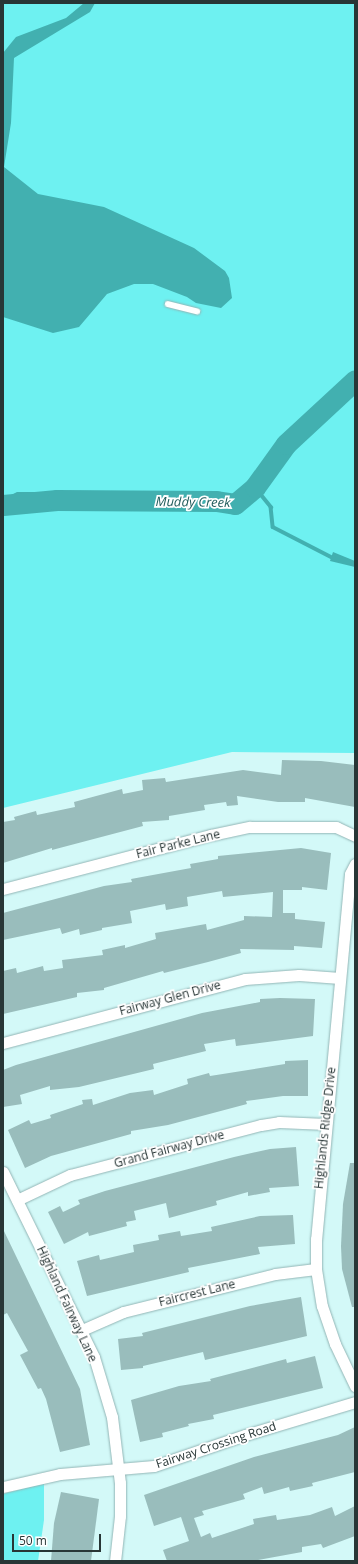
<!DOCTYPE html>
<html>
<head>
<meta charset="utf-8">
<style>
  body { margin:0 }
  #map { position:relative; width:358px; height:1564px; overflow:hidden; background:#d3f9f8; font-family:"Open Sans",sans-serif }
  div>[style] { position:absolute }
  .green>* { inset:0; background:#6ef1f1 }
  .water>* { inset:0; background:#42b0b0 }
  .stream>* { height:3.5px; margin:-1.75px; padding:0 1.75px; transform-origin:1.75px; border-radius:1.75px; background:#42b0b0 }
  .river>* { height:21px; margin:-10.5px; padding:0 10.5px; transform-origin:10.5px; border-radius:10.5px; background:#42b0b0 }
  .building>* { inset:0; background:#99bdbc }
  .roads { filter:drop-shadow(0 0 1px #92b5b5) drop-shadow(0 0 1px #92b5b5) }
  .lane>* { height:5.5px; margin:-2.75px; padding:0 2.75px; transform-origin:2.75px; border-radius:2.75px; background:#fff }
  .street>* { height:11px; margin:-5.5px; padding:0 5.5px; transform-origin:5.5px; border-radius:5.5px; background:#fff }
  span { translate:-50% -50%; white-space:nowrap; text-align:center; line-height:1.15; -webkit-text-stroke:3.5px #fff; paint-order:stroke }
  .street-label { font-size:12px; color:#283636 }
  .water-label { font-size:13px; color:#1f5b5b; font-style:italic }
  .frame { position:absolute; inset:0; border:4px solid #283636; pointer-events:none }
  .scale { position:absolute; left:12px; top:1534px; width:89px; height:18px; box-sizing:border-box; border:2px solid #283636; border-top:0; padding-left:5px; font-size:12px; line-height:14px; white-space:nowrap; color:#283636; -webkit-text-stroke:3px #fff; paint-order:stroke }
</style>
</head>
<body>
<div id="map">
  <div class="green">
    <div style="clip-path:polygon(3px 3px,355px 3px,355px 753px,232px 752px,3px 808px)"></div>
    <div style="clip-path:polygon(44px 1483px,44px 1520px,38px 1561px,3px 1561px,3px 1494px)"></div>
  </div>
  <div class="water">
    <div style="clip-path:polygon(84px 3px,95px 3px,90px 12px,14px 58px,11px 123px,4px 167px,38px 194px,104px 207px,194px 248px,225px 271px,229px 278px,232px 298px,221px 308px,196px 303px,187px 297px,153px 284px,134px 284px,107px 294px,79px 327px,53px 333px,3px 317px,3px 53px,16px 37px,66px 18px)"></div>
    <div style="clip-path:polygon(17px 492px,59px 492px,56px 509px,20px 508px,3px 514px,3px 499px)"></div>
    <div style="clip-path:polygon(333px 552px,355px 561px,355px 567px,330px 561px)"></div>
  </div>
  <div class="stream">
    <div style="left:255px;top:487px;width:26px;rotate:51deg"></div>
    <div style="left:271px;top:507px;width:20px;rotate:84deg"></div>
    <div style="left:273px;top:527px;width:70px;rotate:27.3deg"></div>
  </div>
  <div class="river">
    <div style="left:3px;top:505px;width:54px;rotate:-5.3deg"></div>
    <div style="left:57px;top:500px;width:159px;rotate:0.4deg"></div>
    <div style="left:216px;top:501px;width:19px;rotate:9deg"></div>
    <div style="left:235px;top:504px;width:26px;rotate:-40deg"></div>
    <div style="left:255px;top:487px;width:53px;rotate:-54.2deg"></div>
    <div style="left:286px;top:444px;width:94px;rotate:-42.8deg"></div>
  </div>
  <div class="building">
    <div style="clip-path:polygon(282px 760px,321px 761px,355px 765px,355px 807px,305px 798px,305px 802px,278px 802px,237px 796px,238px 805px,227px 806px,226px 802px,204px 805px,205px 810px,169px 816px,169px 820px,142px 822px,143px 826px,52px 850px,52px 848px,3px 863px,3px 822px,15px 820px,14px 817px,36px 811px,37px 815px,75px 807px,74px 802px,122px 789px,123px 794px,143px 790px,142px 780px,165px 778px,166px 782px,243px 770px,281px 775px)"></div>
    <div style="clip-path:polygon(301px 848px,331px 853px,327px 890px,302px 887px,302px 890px,283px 890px,283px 913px,295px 913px,295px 919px,325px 922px,322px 948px,294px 946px,294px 950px,240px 949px,241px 953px,208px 962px,164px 973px,163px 971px,104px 988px,104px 990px,77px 993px,77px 997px,3px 1014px,3px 971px,16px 968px,17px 973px,43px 966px,44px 971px,63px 968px,62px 960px,103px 955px,102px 950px,125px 945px,125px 948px,156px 939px,155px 933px,206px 924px,207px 930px,244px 920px,244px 916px,272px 917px,273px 892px,223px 897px,222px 891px,187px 897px,188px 906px,166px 910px,165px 904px,130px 911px,132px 923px,102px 928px,102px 930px,80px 935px,79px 929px,62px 934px,60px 928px,3px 940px,3px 913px,104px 886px,132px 882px,131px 879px,191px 868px,190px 864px,218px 859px,218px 856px)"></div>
    <div style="clip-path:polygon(280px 998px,315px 999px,313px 1036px,236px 1046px,235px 1039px,204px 1044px,206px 1051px,153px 1064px,154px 1069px,79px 1087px,50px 1090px,50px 1086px,20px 1095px,22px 1104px,3px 1107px,3px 1070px,16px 1065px,202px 1013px,260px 1002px,260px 999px)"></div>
    <div style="clip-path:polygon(308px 1060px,308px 1096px,283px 1096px,246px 1101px,247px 1104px,168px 1125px,131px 1131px,131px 1134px,51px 1156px,25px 1168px,8px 1130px,29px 1120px,31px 1124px,51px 1118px,50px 1115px,83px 1104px,82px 1100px,92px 1099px,93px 1105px,130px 1093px,153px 1090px,154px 1095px,188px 1084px,187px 1079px,209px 1073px,210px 1076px,285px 1064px,285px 1061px)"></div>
    <div style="clip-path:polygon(296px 1147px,299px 1186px,269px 1188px,270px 1192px,248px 1196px,248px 1192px,216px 1201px,217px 1205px,169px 1218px,166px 1203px,134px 1211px,136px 1220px,126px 1222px,127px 1226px,89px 1236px,88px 1232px,64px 1244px,48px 1212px,60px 1206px,63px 1212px,80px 1204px,78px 1200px,105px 1191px,234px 1157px,270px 1149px)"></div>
    <div style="clip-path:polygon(350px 1163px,355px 1163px,355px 1307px,352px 1307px,342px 1269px,341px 1246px,343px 1204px)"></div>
    <div style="clip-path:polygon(293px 1215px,295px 1244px,258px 1247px,260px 1254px,188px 1268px,189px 1272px,87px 1296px,77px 1261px,99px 1255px,100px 1260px,134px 1252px,133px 1245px,159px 1240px,158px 1235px,180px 1231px,181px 1236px,212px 1231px,211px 1227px,260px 1216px)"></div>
    <div style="clip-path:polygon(3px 1229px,80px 1389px,90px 1445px,60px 1452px,46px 1399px,41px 1388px,38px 1389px,20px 1355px,28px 1351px,7px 1313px,3px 1315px)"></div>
    <div style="clip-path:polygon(301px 1297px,307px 1336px,205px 1360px,203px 1352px,143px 1366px,143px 1368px,121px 1370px,118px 1339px,143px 1336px,142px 1333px,250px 1306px)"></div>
    <div style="clip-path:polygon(315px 1356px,323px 1388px,213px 1415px,214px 1419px,188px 1424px,189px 1426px,162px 1433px,163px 1437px,140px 1442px,131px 1400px,179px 1386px,211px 1381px,210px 1379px,286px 1359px,287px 1363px)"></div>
    <div style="clip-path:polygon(355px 1427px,355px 1472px,312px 1483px,313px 1486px,290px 1491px,289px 1487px,264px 1494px,262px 1487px,243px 1494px,245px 1499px,202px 1511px,204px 1515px,194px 1518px,201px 1537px,210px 1533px,212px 1538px,254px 1524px,253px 1519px,276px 1515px,277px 1520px,310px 1515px,332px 1507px,335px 1516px,355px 1506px,355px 1536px,323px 1548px,321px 1544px,302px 1547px,302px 1552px,253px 1561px,167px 1561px,163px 1550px,189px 1541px,181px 1517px,154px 1526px,144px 1495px,254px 1457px,338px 1435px)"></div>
    <div style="clip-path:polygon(61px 1492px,99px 1499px,91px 1561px,51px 1561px,54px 1523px)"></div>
  </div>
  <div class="roads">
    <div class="lane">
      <div style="left:168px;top:304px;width:30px;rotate:14deg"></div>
    </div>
    <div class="street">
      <div style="left:355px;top:864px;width:11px;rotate:117deg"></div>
      <div style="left:350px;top:874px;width:367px;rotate:95.3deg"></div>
      <div style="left:316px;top:1239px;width:30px;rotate:90deg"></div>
      <div style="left:316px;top:1269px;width:37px;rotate:81deg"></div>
      <div style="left:322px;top:1306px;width:40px;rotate:71.1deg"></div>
      <div style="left:335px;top:1344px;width:47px;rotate:64.5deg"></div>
      <div style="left:3px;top:889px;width:215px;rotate:-14.6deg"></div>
      <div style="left:211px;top:835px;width:40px;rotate:-12deg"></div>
      <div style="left:250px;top:827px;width:86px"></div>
      <div style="left:336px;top:827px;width:21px;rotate:25deg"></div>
      <div style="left:3px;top:1043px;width:250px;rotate:-14.8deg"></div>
      <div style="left:245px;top:979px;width:54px;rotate:-4.2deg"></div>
      <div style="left:299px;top:975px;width:41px;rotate:4.2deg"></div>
      <div style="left:3px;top:1172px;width:206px;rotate:63.8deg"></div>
      <div style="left:94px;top:1357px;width:63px;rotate:73.3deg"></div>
      <div style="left:112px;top:1417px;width:66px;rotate:83.1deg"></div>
      <div style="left:120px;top:1483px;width:33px;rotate:90deg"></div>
      <div style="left:120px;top:1516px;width:45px;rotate:96.3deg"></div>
      <div style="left:17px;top:1200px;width:59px;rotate:-25.3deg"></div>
      <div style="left:70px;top:1175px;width:197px;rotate:-14.7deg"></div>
      <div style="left:261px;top:1125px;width:18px;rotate:-9deg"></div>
      <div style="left:279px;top:1122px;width:47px;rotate:2.4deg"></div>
      <div style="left:82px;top:1330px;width:45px;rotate:-23.7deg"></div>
      <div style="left:123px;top:1312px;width:157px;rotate:-14deg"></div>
      <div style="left:275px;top:1274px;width:41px;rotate:-7deg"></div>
      <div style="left:3px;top:1487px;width:58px;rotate:-12.8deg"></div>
      <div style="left:60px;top:1474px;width:94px;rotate:-4.9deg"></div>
      <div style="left:154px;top:1466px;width:96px;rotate:-18.8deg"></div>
      <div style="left:245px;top:1435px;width:115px;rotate:-16.7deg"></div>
    </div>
  </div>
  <div class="street-label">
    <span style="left:178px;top:844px;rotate:-14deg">Fair Parke Lane</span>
    <span style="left:170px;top:998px;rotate:-15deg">Fairway Glen Drive</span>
    <span style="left:325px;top:1128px;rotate:-84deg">Highlands Ridge Drive</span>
    <span style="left:169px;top:1149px;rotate:-15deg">Grand Fairway Drive</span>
    <span style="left:197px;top:1293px;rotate:-14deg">Faircrest Lane</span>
    <span style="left:67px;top:1304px;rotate:65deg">Highland Fairway Lane</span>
    <span style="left:216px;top:1445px;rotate:-18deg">Fairway Crossing Road</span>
  </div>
  <div class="water-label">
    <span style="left:193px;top:502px;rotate:1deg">Muddy Creek</span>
  </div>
  <div class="frame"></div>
  <div class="scale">50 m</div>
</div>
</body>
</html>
